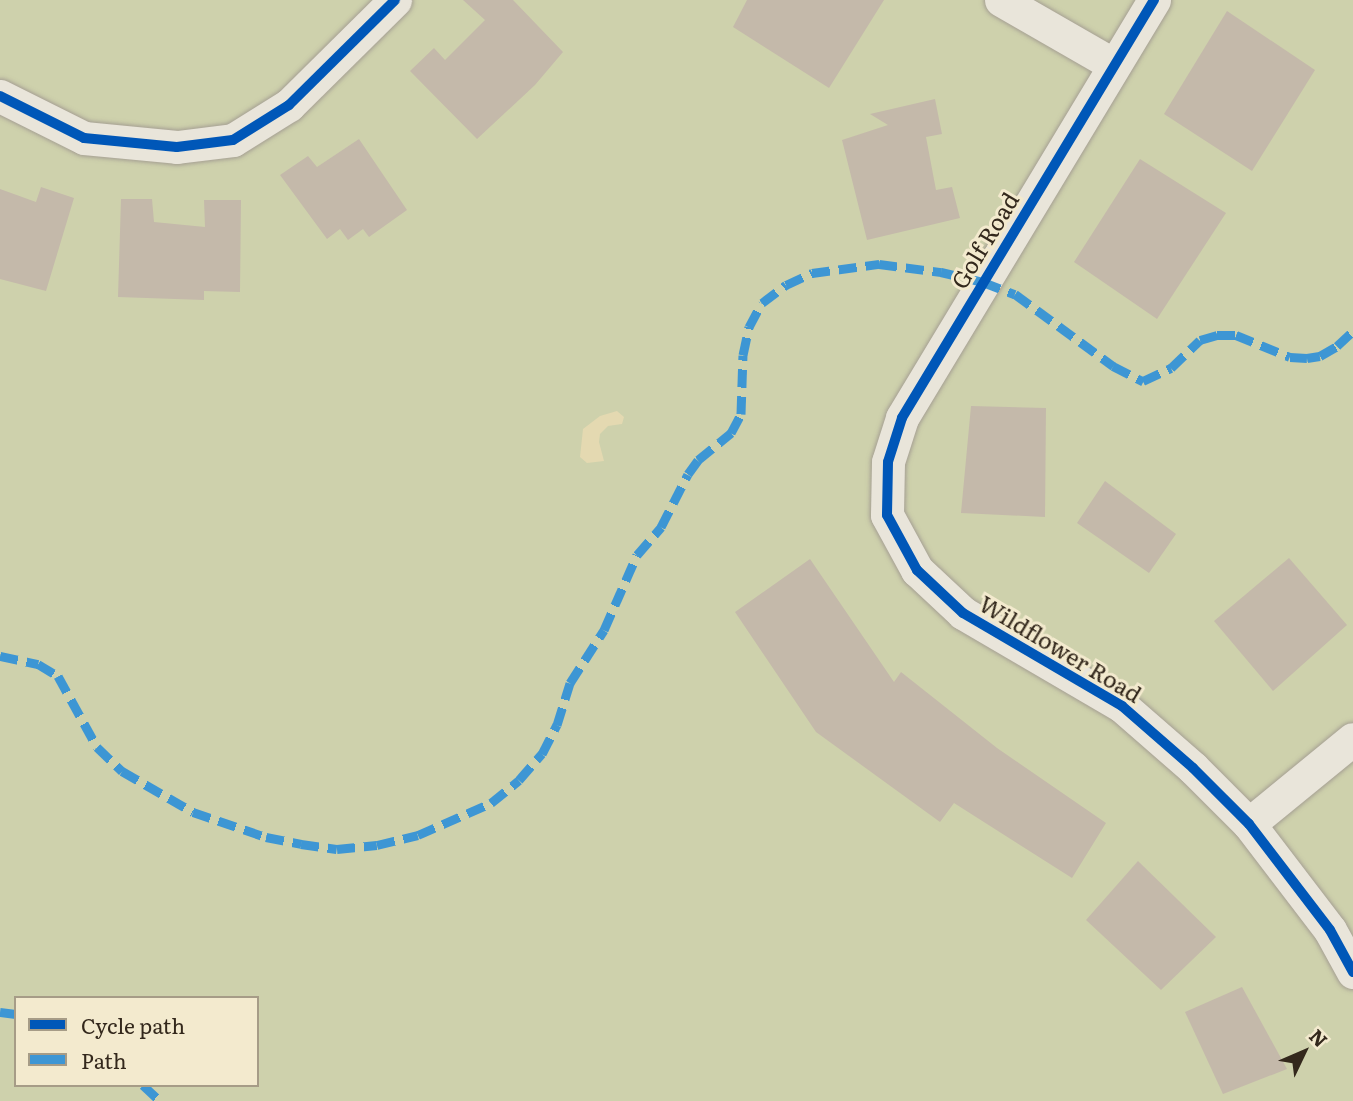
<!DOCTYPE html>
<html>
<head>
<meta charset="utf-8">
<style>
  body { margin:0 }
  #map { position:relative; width:1353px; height:1101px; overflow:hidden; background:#e1dbc9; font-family:Literata,serif }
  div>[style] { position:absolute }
  .green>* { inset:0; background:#ced1ac }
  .sand>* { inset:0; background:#e4d9b1 }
  .building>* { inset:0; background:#c4b9aa }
  .roads { filter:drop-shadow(0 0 2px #a59f93) drop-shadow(0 0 2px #a59f93) }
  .minor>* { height:33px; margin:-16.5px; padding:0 16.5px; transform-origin:16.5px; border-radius:16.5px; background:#e9e5da }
  .quiet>* { height:9px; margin-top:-4.5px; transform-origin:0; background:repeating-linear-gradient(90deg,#3d96d4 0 18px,transparent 0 27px) }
  .cycleway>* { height:10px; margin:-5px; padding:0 5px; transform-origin:5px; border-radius:5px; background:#0057b8 }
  span { translate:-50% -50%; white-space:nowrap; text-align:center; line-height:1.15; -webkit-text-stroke:6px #f3eace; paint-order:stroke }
  .street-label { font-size:23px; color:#33281c }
  .legend { position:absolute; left:14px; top:996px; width:245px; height:91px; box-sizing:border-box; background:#f3eace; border:2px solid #a69c87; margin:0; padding:9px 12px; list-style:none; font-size:21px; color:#33281c }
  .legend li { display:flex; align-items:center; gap:14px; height:35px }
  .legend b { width:35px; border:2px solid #a69c87 }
  .north { position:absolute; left:1269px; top:1017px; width:70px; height:70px; -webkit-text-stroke:5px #f3eace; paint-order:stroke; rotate:46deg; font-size:19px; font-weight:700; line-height:28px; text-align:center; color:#33281c }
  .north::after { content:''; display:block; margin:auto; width:24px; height:32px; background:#33281c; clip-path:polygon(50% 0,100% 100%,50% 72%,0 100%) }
</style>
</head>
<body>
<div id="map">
  <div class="green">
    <div style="clip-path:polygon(evenodd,0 0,1353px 0,1353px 1101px,0 1101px,0 0,16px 998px,257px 998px,257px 1085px,16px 1085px,16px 998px)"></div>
  </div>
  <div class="sand">
    <div style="clip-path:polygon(617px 411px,624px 417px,622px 424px,608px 426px,600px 434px,599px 442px,604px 461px,587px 463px,580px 457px,583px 429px,600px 416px)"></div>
  </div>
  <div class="building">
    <div style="clip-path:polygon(463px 0,513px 0,563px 52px,535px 85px,477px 139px,410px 71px,434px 48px,445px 60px,485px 20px)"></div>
    <div style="clip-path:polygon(747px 0,884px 0,829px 88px,733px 27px)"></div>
    <div style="clip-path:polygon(1227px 11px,1315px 70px,1252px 171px,1164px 114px)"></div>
    <div style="clip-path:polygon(935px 99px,942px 134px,926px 137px,936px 190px,952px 187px,960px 218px,867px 240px,842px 140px,888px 125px,870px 114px)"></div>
    <div style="clip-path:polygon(359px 139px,407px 210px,369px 237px,363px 229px,348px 240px,340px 229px,327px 239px,280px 175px,308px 156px,317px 167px)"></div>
    <div style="clip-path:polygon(1140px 159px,1226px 213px,1157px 319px,1074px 262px)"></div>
    <div style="clip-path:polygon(41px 187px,74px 198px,46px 291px,0 279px,0 189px,36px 202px)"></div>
    <div style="clip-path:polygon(121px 199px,152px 199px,154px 222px,205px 227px,204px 200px,241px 200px,240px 292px,204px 291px,204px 300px,118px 297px)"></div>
    <div style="clip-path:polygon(971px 406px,1046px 408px,1045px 517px,961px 513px)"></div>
    <div style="clip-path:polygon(1105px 481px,1176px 534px,1149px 573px,1077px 523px)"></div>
    <div style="clip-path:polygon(1289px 558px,1347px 625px,1273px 691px,1214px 621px)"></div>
    <div style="clip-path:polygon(810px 559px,894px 682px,901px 672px,997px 748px,1106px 823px,1072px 878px,954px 803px,940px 822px,816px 732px,735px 612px)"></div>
    <div style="clip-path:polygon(1138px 861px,1216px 937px,1161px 990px,1086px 920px)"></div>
    <div style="clip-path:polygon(1242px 987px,1287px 1069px,1223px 1094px,1185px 1012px)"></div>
  </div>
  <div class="roads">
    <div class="minor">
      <div style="left:1001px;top:0;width:130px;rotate:29.9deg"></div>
      <div style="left:1154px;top:0;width:488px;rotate:121.1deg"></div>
      <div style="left:902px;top:418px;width:46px;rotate:107.7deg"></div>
      <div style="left:888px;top:462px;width:53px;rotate:91.1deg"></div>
      <div style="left:887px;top:515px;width:63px;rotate:61.4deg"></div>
      <div style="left:917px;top:570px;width:63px;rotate:43.1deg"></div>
      <div style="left:963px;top:613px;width:184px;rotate:30.3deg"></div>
      <div style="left:1122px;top:706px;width:94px;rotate:41.1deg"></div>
      <div style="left:1193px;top:768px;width:79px;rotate:45deg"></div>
      <div style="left:1249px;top:824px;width:133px;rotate:52.6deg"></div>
      <div style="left:1330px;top:930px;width:48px;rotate:61.3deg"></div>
      <div style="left:0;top:96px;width:94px;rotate:26.6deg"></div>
      <div style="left:84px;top:138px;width:93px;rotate:5.5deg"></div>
      <div style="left:177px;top:147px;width:56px;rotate:-7.1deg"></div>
      <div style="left:233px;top:140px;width:66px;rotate:-32deg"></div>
      <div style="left:289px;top:105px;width:149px;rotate:-44.7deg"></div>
      <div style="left:1249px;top:824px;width:134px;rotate:-39.3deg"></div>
    </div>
  </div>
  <div class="quiet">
    <div style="left:0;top:656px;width:39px;rotate:12deg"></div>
    <div style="left:38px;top:664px;width:23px;rotate:31deg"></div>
    <div style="left:58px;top:676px;width:81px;rotate:61.2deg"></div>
    <div style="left:97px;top:747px;width:35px;rotate:44deg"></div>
    <div style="left:122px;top:771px;width:82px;rotate:30deg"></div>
    <div style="left:193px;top:812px;width:77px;rotate:18.9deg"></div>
    <div style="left:266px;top:837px;width:36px;rotate:11deg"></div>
    <div style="left:301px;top:844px;width:36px;rotate:8deg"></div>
    <div style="left:337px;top:849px;width:40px;rotate:-5.7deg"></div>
    <div style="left:377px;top:845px;width:42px;rotate:-13.7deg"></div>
    <div style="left:418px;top:835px;width:80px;rotate:-23.7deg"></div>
    <div style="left:491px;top:803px;width:36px;rotate:-39deg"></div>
    <div style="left:519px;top:780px;width:35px;rotate:-49deg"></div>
    <div style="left:542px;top:754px;width:33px;rotate:-63deg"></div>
    <div style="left:557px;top:725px;width:44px;rotate:-72.8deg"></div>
    <div style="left:570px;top:683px;width:63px;rotate:-57.3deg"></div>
    <div style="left:604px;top:630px;width:82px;rotate:-66.3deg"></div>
    <div style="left:637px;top:555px;width:37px;rotate:-49deg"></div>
    <div style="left:661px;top:527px;width:59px;rotate:-63deg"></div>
    <div style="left:688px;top:474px;width:17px;rotate:-54deg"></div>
    <div style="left:698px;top:460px;width:43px;rotate:-39.3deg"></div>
    <div style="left:731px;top:433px;width:21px;rotate:-62deg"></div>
    <div style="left:741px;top:414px;width:59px;rotate:-88.1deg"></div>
    <div style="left:743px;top:355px;width:29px;rotate:-78deg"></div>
    <div style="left:749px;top:327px;width:27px;rotate:-62deg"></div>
    <div style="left:762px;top:303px;width:30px;rotate:-37deg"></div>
    <div style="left:786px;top:285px;width:29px;rotate:-25deg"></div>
    <div style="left:812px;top:273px;width:68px;rotate:-7.7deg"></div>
    <div style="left:879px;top:264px;width:63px;rotate:7.4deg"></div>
    <div style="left:941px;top:272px;width:43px;rotate:13.4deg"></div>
    <div style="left:983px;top:282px;width:34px;rotate:21deg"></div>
    <div style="left:1015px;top:294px;width:122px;rotate:36.3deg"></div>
    <div style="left:1113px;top:366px;width:34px;rotate:27deg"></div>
    <div style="left:1143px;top:381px;width:31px;rotate:-25deg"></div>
    <div style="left:1171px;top:368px;width:40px;rotate:-44deg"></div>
    <div style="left:1200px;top:340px;width:18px;rotate:-16deg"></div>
    <div style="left:1217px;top:335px;width:19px"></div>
    <div style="left:1236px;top:335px;width:58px;rotate:22.2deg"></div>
    <div style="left:1290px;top:357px;width:17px;rotate:3deg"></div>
    <div style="left:1307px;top:358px;width:13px;rotate:-9deg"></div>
    <div style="left:1320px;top:356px;width:20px;rotate:-30deg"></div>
    <div style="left:1337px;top:346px;width:22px;rotate:-43deg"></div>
    <div style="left:0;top:1012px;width:16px;rotate:7deg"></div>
    <div style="left:143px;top:1085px;width:23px;rotate:43deg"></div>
  </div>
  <div class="cycleway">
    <div style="left:1154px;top:0;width:488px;rotate:121.1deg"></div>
    <div style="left:902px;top:418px;width:46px;rotate:107.7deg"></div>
    <div style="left:888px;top:462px;width:53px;rotate:91.1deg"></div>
    <div style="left:887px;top:515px;width:63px;rotate:61.4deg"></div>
    <div style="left:917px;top:570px;width:63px;rotate:43.1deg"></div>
    <div style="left:963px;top:613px;width:184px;rotate:30.3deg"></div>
    <div style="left:1122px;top:706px;width:94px;rotate:41.1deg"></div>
    <div style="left:1193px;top:768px;width:79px;rotate:45deg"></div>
    <div style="left:1249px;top:824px;width:133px;rotate:52.6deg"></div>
    <div style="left:1330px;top:930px;width:48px;rotate:61.3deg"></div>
    <div style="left:0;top:96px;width:94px;rotate:26.6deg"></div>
    <div style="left:84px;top:138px;width:93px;rotate:5.5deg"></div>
    <div style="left:177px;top:147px;width:56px;rotate:-7.1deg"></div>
    <div style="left:233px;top:140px;width:66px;rotate:-32deg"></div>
    <div style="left:289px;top:105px;width:149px;rotate:-44.7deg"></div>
  </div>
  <div class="street-label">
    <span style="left:984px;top:240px;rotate:-59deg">Golf Road</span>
    <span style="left:1061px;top:648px;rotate:31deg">Wildflower Road</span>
  </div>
  <ul class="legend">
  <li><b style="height:9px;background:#0057b8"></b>Cycle path</li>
  <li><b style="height:9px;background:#3d96d4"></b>Path</li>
  </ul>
  <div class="north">N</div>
</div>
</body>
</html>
